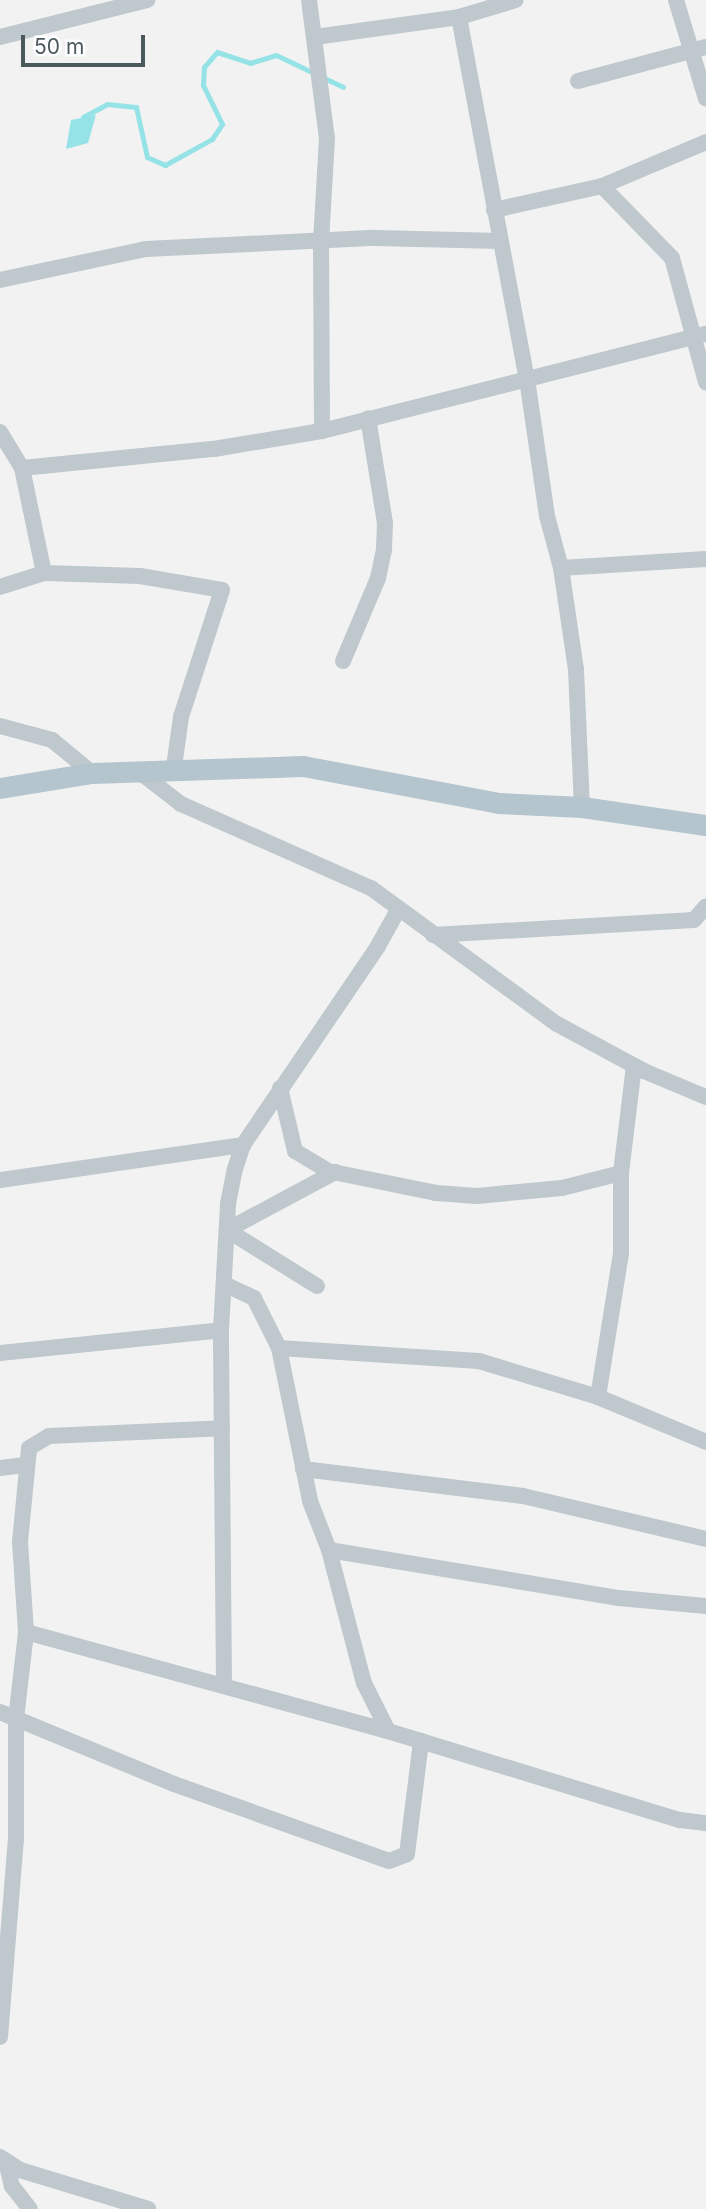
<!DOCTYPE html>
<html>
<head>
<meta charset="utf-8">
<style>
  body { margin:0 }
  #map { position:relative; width:706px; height:2209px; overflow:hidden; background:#f3f2f2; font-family:Inter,sans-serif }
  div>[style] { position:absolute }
  .water>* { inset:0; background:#95e3e6 }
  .stream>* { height:5px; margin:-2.5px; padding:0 2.5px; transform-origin:2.5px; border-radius:2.5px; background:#95e3e6 }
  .minor>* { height:16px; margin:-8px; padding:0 8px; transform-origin:8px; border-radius:8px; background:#bec8cd }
  .major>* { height:21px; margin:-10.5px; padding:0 10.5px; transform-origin:10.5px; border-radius:10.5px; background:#b4c5cd }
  span { translate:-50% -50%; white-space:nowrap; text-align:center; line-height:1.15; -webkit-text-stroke:7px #fff; paint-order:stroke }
  .scale { position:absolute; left:21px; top:35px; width:124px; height:32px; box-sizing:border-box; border:4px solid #4b585e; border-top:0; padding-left:9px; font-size:21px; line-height:24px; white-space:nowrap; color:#4b585e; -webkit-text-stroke:5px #fff; paint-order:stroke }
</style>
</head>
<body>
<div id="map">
  <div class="water">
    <div style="clip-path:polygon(96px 115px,88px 143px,66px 149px,71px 120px)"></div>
  </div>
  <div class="stream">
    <div style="left:83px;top:117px;width:27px;rotate:-28deg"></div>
    <div style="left:107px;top:104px;width:29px;rotate:6deg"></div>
    <div style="left:136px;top:107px;width:51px;rotate:77.6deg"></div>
    <div style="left:147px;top:157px;width:20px;rotate:24deg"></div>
    <div style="left:165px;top:165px;width:54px;rotate:-29deg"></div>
    <div style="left:212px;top:139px;width:18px;rotate:-56deg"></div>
    <div style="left:222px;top:124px;width:43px;rotate:-116deg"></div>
    <div style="left:203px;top:85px;width:18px;rotate:-87deg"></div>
    <div style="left:204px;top:67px;width:20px;rotate:-49deg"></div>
    <div style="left:217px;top:52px;width:35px;rotate:18deg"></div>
    <div style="left:250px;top:63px;width:27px;rotate:-17deg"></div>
    <div style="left:276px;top:55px;width:74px;rotate:25.5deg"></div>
  </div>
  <div class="minor">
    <div style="left:309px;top:0;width:139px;rotate:82.6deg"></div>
    <div style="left:327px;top:138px;width:103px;rotate:93.3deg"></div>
    <div style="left:321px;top:241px;width:190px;rotate:89.7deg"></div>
    <div style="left:676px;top:0;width:103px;rotate:73.1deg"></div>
    <div style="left:459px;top:17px;width:368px;rotate:79.4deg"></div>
    <div style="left:527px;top:379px;width:138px;rotate:81.7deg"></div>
    <div style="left:547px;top:516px;width:54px;rotate:74.9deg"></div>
    <div style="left:561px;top:568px;width:103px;rotate:81.6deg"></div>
    <div style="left:576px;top:670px;width:137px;rotate:87.5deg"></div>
    <div style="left:0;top:37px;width:152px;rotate:-14.1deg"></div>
    <div style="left:315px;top:37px;width:145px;rotate:-7.9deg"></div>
    <div style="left:459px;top:17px;width:59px;rotate:-16.6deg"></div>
    <div style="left:578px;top:81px;width:132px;rotate:-14.9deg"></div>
    <div style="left:602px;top:186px;width:100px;rotate:45.8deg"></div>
    <div style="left:672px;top:258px;width:129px;rotate:74.7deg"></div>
    <div style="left:494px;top:210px;width:111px;rotate:-12.5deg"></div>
    <div style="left:602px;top:186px;width:113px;rotate:-22.9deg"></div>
    <div style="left:0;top:280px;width:149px;rotate:-12deg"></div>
    <div style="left:146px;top:249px;width:229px;rotate:-2.8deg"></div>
    <div style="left:375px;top:238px;width:125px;rotate:1.4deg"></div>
    <div style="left:0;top:432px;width:42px;rotate:58.6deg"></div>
    <div style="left:22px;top:468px;width:107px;rotate:78.2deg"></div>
    <div style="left:22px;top:468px;width:193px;rotate:-5.7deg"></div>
    <div style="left:214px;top:449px;width:109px;rotate:-9.5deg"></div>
    <div style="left:322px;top:431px;width:396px;rotate:-14.2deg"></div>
    <div style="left:561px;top:568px;width:145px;rotate:-3.6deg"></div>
    <div style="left:0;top:587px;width:46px;rotate:-17.7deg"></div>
    <div style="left:44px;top:573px;width:96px;rotate:1.8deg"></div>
    <div style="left:140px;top:576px;width:83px;rotate:9.7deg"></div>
    <div style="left:222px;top:590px;width:133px;rotate:107.9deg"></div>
    <div style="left:181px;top:717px;width:50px;rotate:98deg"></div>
    <div style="left:343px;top:661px;width:90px;rotate:-67.1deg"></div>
    <div style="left:378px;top:578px;width:29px;rotate:-78deg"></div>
    <div style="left:384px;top:550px;width:27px;rotate:-88deg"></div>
    <div style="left:385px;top:523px;width:106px;rotate:-99.2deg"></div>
    <div style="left:0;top:726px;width:54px;rotate:15.1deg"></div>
    <div style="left:52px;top:740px;width:52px;rotate:39.5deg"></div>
    <div style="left:137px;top:770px;width:56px;rotate:37.7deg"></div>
    <div style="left:181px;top:804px;width:208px;rotate:23.9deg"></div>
    <div style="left:371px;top:888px;width:230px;rotate:36.2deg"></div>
    <div style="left:557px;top:1024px;width:99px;rotate:28.4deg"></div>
    <div style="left:644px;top:1071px;width:67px;rotate:22.8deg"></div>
    <div style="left:433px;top:935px;width:261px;rotate:-3.3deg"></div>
    <div style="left:694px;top:920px;width:18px;rotate:-49deg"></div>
    <div style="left:280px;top:1088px;width:65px;rotate:76.6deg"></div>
    <div style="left:295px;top:1151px;width:39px;rotate:31deg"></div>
    <div style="left:328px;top:1171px;width:110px;rotate:11.5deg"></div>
    <div style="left:436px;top:1193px;width:41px;rotate:4.2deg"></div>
    <div style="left:477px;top:1196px;width:85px;rotate:-5.4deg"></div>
    <div style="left:562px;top:1188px;width:61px;rotate:-14.3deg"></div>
    <div style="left:0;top:1180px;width:246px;rotate:-8.2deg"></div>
    <div style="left:224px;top:1284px;width:33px;rotate:25deg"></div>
    <div style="left:254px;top:1298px;width:56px;rotate:63.4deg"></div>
    <div style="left:279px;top:1348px;width:156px;rotate:78.5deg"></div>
    <div style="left:310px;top:1501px;width:53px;rotate:68.8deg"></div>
    <div style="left:329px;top:1550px;width:138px;rotate:75.3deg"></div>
    <div style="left:364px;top:1683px;width:54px;rotate:63.4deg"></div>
    <div style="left:317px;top:1286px;width:106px;rotate:-148.1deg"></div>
    <div style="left:227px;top:1230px;width:123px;rotate:-28.2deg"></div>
    <div style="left:279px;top:1348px;width:200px;rotate:3.7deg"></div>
    <div style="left:479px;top:1361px;width:124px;rotate:16.8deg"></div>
    <div style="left:598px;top:1397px;width:117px;rotate:22.6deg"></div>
    <div style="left:0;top:1353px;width:222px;rotate:-5.9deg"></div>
    <div style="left:598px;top:1397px;width:145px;rotate:-80.9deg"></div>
    <div style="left:621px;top:1254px;width:81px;rotate:-90deg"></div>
    <div style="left:621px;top:1173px;width:108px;rotate:-83.1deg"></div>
    <div style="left:0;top:1468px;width:25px;rotate:-7deg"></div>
    <div style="left:303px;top:1469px;width:222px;rotate:7deg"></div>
    <div style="left:523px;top:1496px;width:188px;rotate:13.2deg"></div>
    <div style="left:329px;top:1550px;width:294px;rotate:9.4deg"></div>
    <div style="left:619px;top:1598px;width:87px;rotate:5.3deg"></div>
    <div style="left:26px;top:1632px;width:375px;rotate:15.3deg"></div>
    <div style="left:388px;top:1731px;width:305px;rotate:17deg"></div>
    <div style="left:680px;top:1820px;width:26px;rotate:7deg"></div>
    <div style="left:224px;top:1685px;width:355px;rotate:-90.5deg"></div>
    <div style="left:221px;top:1330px;width:126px;rotate:-86.8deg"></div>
    <div style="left:228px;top:1204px;width:36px;rotate:-79deg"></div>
    <div style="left:235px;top:1169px;width:25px;rotate:-72deg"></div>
    <div style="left:243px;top:1145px;width:240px;rotate:-55.8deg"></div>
    <div style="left:378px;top:946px;width:41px;rotate:-60.9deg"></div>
    <div style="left:0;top:1712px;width:188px;rotate:22.5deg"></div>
    <div style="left:174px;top:1784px;width:228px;rotate:19.7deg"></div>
    <div style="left:389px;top:1861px;width:19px;rotate:-21deg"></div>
    <div style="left:407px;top:1854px;width:114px;rotate:-82.9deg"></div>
    <div style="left:0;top:2037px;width:199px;rotate:-85.4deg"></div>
    <div style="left:16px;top:1839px;width:120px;rotate:-90deg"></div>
    <div style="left:16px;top:1719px;width:88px;rotate:-83.4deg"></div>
    <div style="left:26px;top:1632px;width:90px;rotate:-93.8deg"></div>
    <div style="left:20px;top:1542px;width:94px;rotate:-84.5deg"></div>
    <div style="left:29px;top:1448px;width:23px;rotate:-31deg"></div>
    <div style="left:49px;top:1436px;width:173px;rotate:-2.6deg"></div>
    <div style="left:0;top:2157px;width:24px;rotate:33deg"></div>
    <div style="left:20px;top:2170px;width:134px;rotate:16.9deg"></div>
    <div style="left:6px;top:2161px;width:26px;rotate:77deg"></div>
    <div style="left:12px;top:2186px;width:29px;rotate:52deg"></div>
  </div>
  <div class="major">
    <div style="left:0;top:788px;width:93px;rotate:-9.3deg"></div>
    <div style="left:92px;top:773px;width:211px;rotate:-1.9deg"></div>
    <div style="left:303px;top:766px;width:198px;rotate:10.7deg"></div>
    <div style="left:498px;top:803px;width:84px;rotate:2.7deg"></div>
    <div style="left:582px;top:807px;width:125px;rotate:8.3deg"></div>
  </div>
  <div class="scale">50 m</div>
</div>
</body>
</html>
